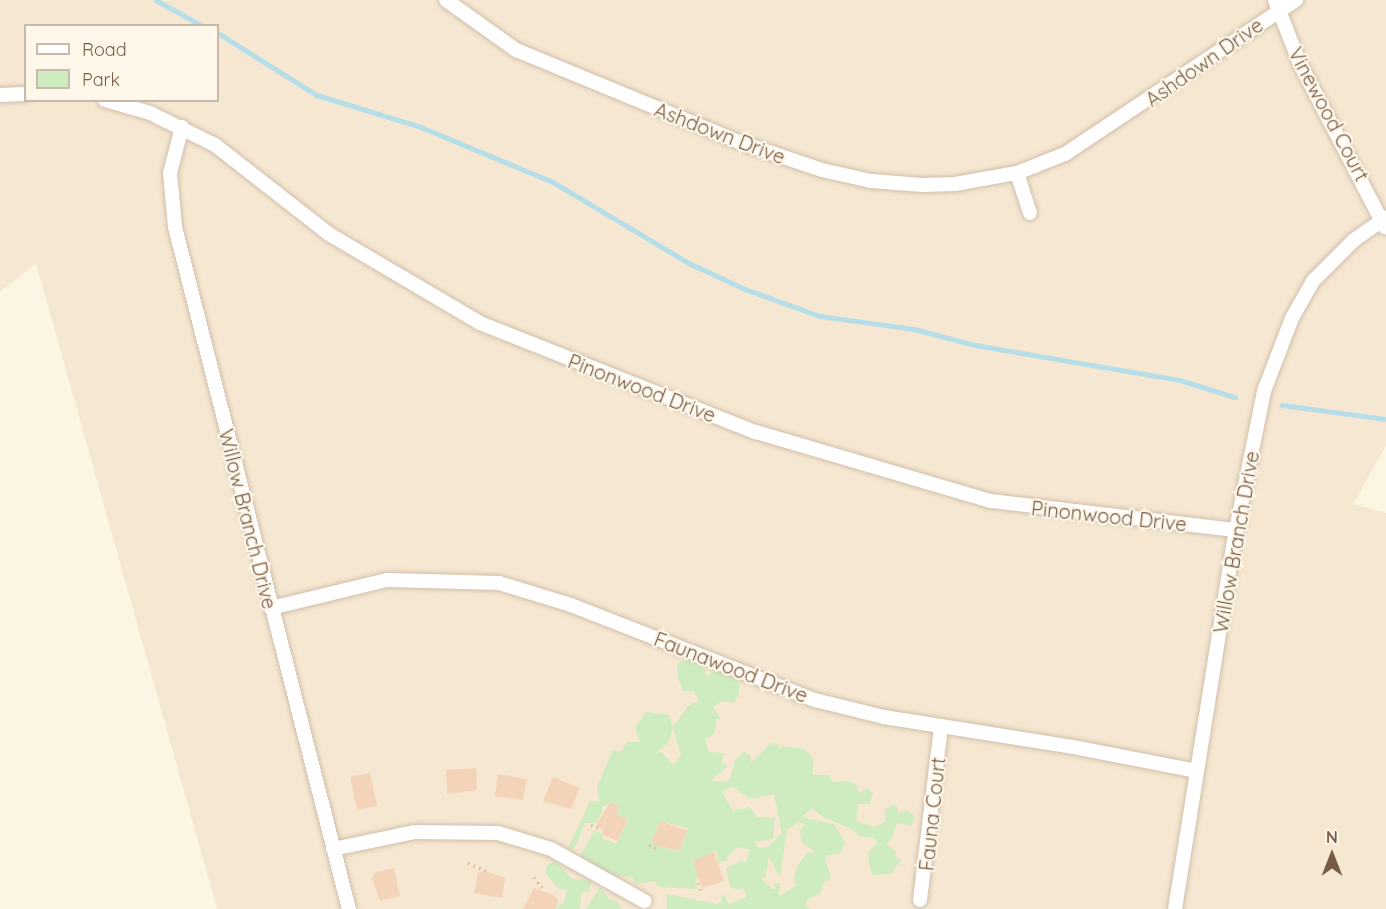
<!DOCTYPE html>
<html>
<head>
<meta charset="utf-8">
<style>
  body { margin:0 }
  #map { position:relative; width:1386px; height:909px; overflow:hidden; background:#fdf5e3; font-family:Quicksand,sans-serif }
  div>[style] { position:absolute }
  .residential>* { inset:0; background:#f5e7d1 }
  .green>* { inset:0; background:#cfecc0 }
  .stream>* { height:4.5px; margin:-2.25px; padding:0 2.25px; transform-origin:2.25px; border-radius:2.25px; background:#b6dee8 }
  .building>* { inset:0; background:#f4d4b9 }
  .path>* { height:3px; margin-top:-1.5px; transform-origin:0; background:repeating-linear-gradient(90deg,#d9b79c 0 1.5px,transparent 0 6px) }
  .roads { filter:drop-shadow(0 0 2px #d1bfab) drop-shadow(0 0 2px #d1bfab) }
  .minor>* { height:14px; margin:-7px; padding:0 7px; transform-origin:7px; border-radius:7px; background:#fff }
  span { translate:-50% -50%; white-space:nowrap; text-align:center; line-height:1.15; -webkit-text-stroke:4.5px #fff8ea; paint-order:stroke }
  .street-label { font-size:20px; color:#775b47 }
  .legend { position:absolute; left:24px; top:24px; width:195px; height:78px; box-sizing:border-box; background:#fff8ea; border:2px solid #c9b9a9; margin:0; padding:8px 10px; list-style:none; font-size:18px; color:#775b47 }
  .legend li { display:flex; align-items:center; gap:12px; height:30px }
  .legend b { width:30px; border:2px solid #c9b9a9 }
  .north { position:absolute; left:1302px; top:825px; width:60px; height:60px; -webkit-text-stroke:4px #fff8ea; paint-order:stroke; rotate:0deg; font-size:16px; font-weight:700; line-height:24px; text-align:center; color:#775b47 }
  .north::after { content:''; display:block; margin:auto; width:21px; height:27px; background:#775b47; clip-path:polygon(50% 0,100% 100%,50% 72%,0 100%) }
</style>
</head>
<body>
<div id="map">
  <div class="residential">
    <div style="clip-path:polygon(evenodd,0 0,1386px 0,1386px 446px,1353px 504px,1386px 513px,1386px 909px,217px 909px,36px 263px,0 292px,0 0,26px 26px,218px 26px,218px 100px,26px 100px,26px 26px)"></div>
  </div>
  <div class="green">
    <div style="clip-path:polygon(evenodd,688px 657px,702px 663px,707px 677px,717px 668px,733px 675px,739px 683px,739px 695px,734px 702px,721px 702px,713px 707px,721px 719px,717px 719px,714px 734px,705px 739px,709px 752px,724px 753px,722px 763px,728px 766px,711px 781px,725px 782px,730px 778px,735px 761px,744px 751px,751px 756px,750px 763px,772px 743px,778px 744px,779px 750px,782px 746px,805px 749px,813px 759px,813px 775px,828px 775px,833px 782px,849px 781px,856px 785px,859px 793px,866px 788px,873px 793px,870px 804px,858px 804px,856px 821px,874px 827px,885px 822px,885px 810px,892px 806px,897px 806px,898px 814px,907px 810px,915px 817px,911px 826px,897px 823px,892px 838px,886px 844px,897px 852px,894px 856px,901px 860px,891px 874px,873px 875px,869px 866px,868px 853px,878px 842px,874px 838px,859px 836px,854px 830px,821px 816px,812px 808px,801px 817px,834px 824px,845px 842px,840px 853px,825px 856px,831px 879px,824px 882px,820px 893px,808px 899px,805px 904px,810px 909px,667px 909px,667px 894px,716px 904px,722px 902px,720px 897px,725px 895px,728px 904px,747px 897px,743px 887px,739px 890px,730px 887px,726px 868px,742px 860px,746px 863px,750px 850px,737px 847px,727px 857px,728px 860px,718px 863px,717px 851px,694px 861px,700px 876px,695px 882px,698px 889px,660px 887px,655px 881px,635px 884px,632px 877px,612px 875px,579px 857px,595px 830px,603px 835px,603px 839px,616px 844px,628px 820px,616px 814px,610px 802px,601px 808px,604px 810px,596px 823px,585px 823px,576px 845px,570px 852px,567px 850px,590px 802px,599px 801px,597px 787px,613px 750px,620px 752px,628px 742px,640px 742px,635px 727px,646px 712px,669px 715px,673px 727px,689px 705px,699px 701px,694px 691px,683px 691px,678px 678px,677px 664px,688px 657px,673px 728px,681px 755px,674px 765px,661px 752px,656px 753px,669px 742px,673px 728px,688px 657px,732px 786px,750px 799px,774px 794px,782px 833px,767px 848px,757px 847px,755px 842px,773px 839px,775px 818px,758px 817px,749px 807px,733px 811px,722px 792px,732px 786px,688px 657px,660px 821px,688px 828px,679px 852px,652px 844px,660px 821px,688px 657px,799px 822px,805px 824px,800px 831px,802px 842px,816px 853px,807px 853px,798px 865px,794px 878px,796px 886px,779px 897px,780px 883px,774px 883px,776px 889px,772px 889px,761px 878px,765px 878px,769px 857px,780px 877px,787px 829px,799px 822px)"></div>
    <div style="clip-path:polygon(556px 861px,572px 879px,591px 880px,589px 891px,581px 893px,580px 909px,555px 909px,564px 902px,567px 890px,559px 889px,545px 873px,547px 865px)"></div>
    <div style="clip-path:polygon(600px 887px,610px 900px,617px 901px,622px 909px,586px 909px)"></div>
  </div>
  <div class="stream">
    <div style="left:156px;top:0;width:54px;rotate:29deg"></div>
    <div style="left:218px;top:33px;width:117px;rotate:32.1deg"></div>
    <div style="left:317px;top:95px;width:109px;rotate:17.1deg"></div>
    <div style="left:421px;top:127px;width:143px;rotate:22.6deg"></div>
    <div style="left:553px;top:182px;width:158px;rotate:30.8deg"></div>
    <div style="left:689px;top:263px;width:62px;rotate:24.9deg"></div>
    <div style="left:745px;top:289px;width:80px;rotate:19.8deg"></div>
    <div style="left:820px;top:316px;width:95px;rotate:7.9deg"></div>
    <div style="left:914px;top:329px;width:63px;rotate:14.7deg"></div>
    <div style="left:975px;top:345px;width:208px;rotate:9.7deg"></div>
    <div style="left:1180px;top:380px;width:58px;rotate:17.2deg"></div>
    <div style="left:1282px;top:405px;width:105px;rotate:7.7deg"></div>
  </div>
  <div class="building">
    <div style="clip-path:polygon(476px 768px,477px 790px,447px 794px,446px 770px)"></div>
    <div style="clip-path:polygon(370px 773px,377px 806px,357px 810px,350px 777px)"></div>
    <div style="clip-path:polygon(498px 774px,527px 779px,523px 800px,495px 796px)"></div>
    <div style="clip-path:polygon(553px 777px,580px 788px,571px 809px,543px 801px)"></div>
    <div style="clip-path:polygon(610px 802px,620px 807px,616px 814px,628px 820px,617px 841px,602px 834px,604px 830px,596px 826px)"></div>
    <div style="clip-path:polygon(660px 821px,687px 831px,679px 851px,651px 844px)"></div>
    <div style="clip-path:polygon(714px 852px,724px 881px,702px 888px,693px 861px)"></div>
    <div style="clip-path:polygon(394px 868px,400px 896px,380px 901px,372px 879px,374px 873px)"></div>
    <div style="clip-path:polygon(485px 871px,505px 878px,502px 898px,474px 893px,478px 873px)"></div>
    <div style="clip-path:polygon(534px 888px,554px 895px,559px 901px,555px 909px,523px 909px)"></div>
  </div>
  <div class="path">
    <div style="left:591px;top:825px;width:12px;rotate:20deg"></div>
    <div style="left:649px;top:845px;width:11px;rotate:22deg"></div>
    <div style="left:468px;top:863px;width:23px;rotate:23deg"></div>
    <div style="left:534px;top:877px;width:16px;rotate:52deg"></div>
    <div style="left:698px;top:883px;width:10px;rotate:66deg"></div>
  </div>
  <div class="roads">
    <div class="minor">
      <div style="left:446px;top:0;width:86px;rotate:35.5deg"></div>
      <div style="left:516px;top:50px;width:244px;rotate:22.4deg"></div>
      <div style="left:742px;top:143px;width:84px;rotate:18.6deg"></div>
      <div style="left:822px;top:170px;width:50px;rotate:12.7deg"></div>
      <div style="left:871px;top:181px;width:52px;rotate:4.4deg"></div>
      <div style="left:923px;top:185px;width:32px;rotate:-2deg"></div>
      <div style="left:955px;top:184px;width:63px;rotate:-10.1deg"></div>
      <div style="left:1017px;top:173px;width:52px;rotate:-21.6deg"></div>
      <div style="left:1065px;top:154px;width:278px;rotate:-33.7deg"></div>
      <div style="left:1275px;top:0;width:69px;rotate:68.7deg"></div>
      <div style="left:1300px;top:64px;width:184px;rotate:62.5deg"></div>
      <div style="left:0;top:95px;width:26px;rotate:-2deg"></div>
      <div style="left:105px;top:100px;width:47px;rotate:16.1deg"></div>
      <div style="left:150px;top:113px;width:72px;rotate:26.2deg"></div>
      <div style="left:215px;top:145px;width:145px;rotate:38deg"></div>
      <div style="left:329px;top:234px;width:175px;rotate:30.5deg"></div>
      <div style="left:480px;top:323px;width:297px;rotate:21.6deg"></div>
      <div style="left:756px;top:432px;width:245px;rotate:16.4deg"></div>
      <div style="left:991px;top:501px;width:247px;rotate:6.8deg"></div>
      <div style="left:182px;top:127px;width:48px;rotate:104.6deg"></div>
      <div style="left:170px;top:173px;width:54px;rotate:84.7deg"></div>
      <div style="left:175px;top:227px;width:704px;rotate:75.69deg"></div>
      <div style="left:1017px;top:173px;width:42px;rotate:72deg"></div>
      <div style="left:271px;top:608px;width:119px;rotate:-13.6deg"></div>
      <div style="left:387px;top:580px;width:112px;rotate:1.5deg"></div>
      <div style="left:499px;top:583px;width:75px;rotate:17deg"></div>
      <div style="left:571px;top:605px;width:262px;rotate:21.3deg"></div>
      <div style="left:815px;top:700px;width:71px;rotate:13.8deg"></div>
      <div style="left:884px;top:717px;width:191px;rotate:9deg"></div>
      <div style="left:1073px;top:747px;width:125px;rotate:11deg"></div>
      <div style="left:333px;top:849px;width:84px;rotate:-11.7deg"></div>
      <div style="left:415px;top:832px;width:83px;rotate:0.7deg"></div>
      <div style="left:498px;top:833px;width:55px;rotate:16.8deg"></div>
      <div style="left:551px;top:849px;width:107px;rotate:29.2deg"></div>
      <div style="left:920px;top:900px;width:175px;rotate:-83.1deg"></div>
      <div style="left:1175px;top:909px;width:384px;rotate:-80.9deg"></div>
      <div style="left:1236px;top:530px;width:142px;rotate:-78.6deg"></div>
      <div style="left:1264px;top:391px;width:78px;rotate:-69deg"></div>
      <div style="left:1292px;top:318px;width:43px;rotate:-60.4deg"></div>
      <div style="left:1313px;top:281px;width:58px;rotate:-45deg"></div>
      <div style="left:1354px;top:240px;width:39px;rotate:-35deg"></div>
    </div>
  </div>
  <div class="street-label">
    <span style="left:1204px;top:62px;rotate:-35deg">Ashdown Drive</span>
    <span style="left:1329px;top:114px;rotate:62deg">Vinewood Court</span>
    <span style="left:720px;top:133px;rotate:21deg">Ashdown Drive</span>
    <span style="left:642px;top:388px;rotate:21deg">Pinonwood Drive</span>
    <span style="left:1109px;top:516px;rotate:6deg">Pinonwood Drive</span>
    <span style="left:248px;top:519px;rotate:76deg">Willow Branch Drive</span>
    <span style="left:1236px;top:542px;rotate:-80deg">Willow Branch Drive</span>
    <span style="left:731px;top:667px;rotate:21deg">Faunawood Drive</span>
    <span style="left:932px;top:814px;rotate:-84deg">Fauna Court</span>
  </div>
  <ul class="legend">
  <li><b style="height:8px;background:#fff"></b>Road</li>
  <li><b style="height:16px;background:#cfecc0"></b>Park</li>
  </ul>
  <div class="north">N</div>
</div>
</body>
</html>
